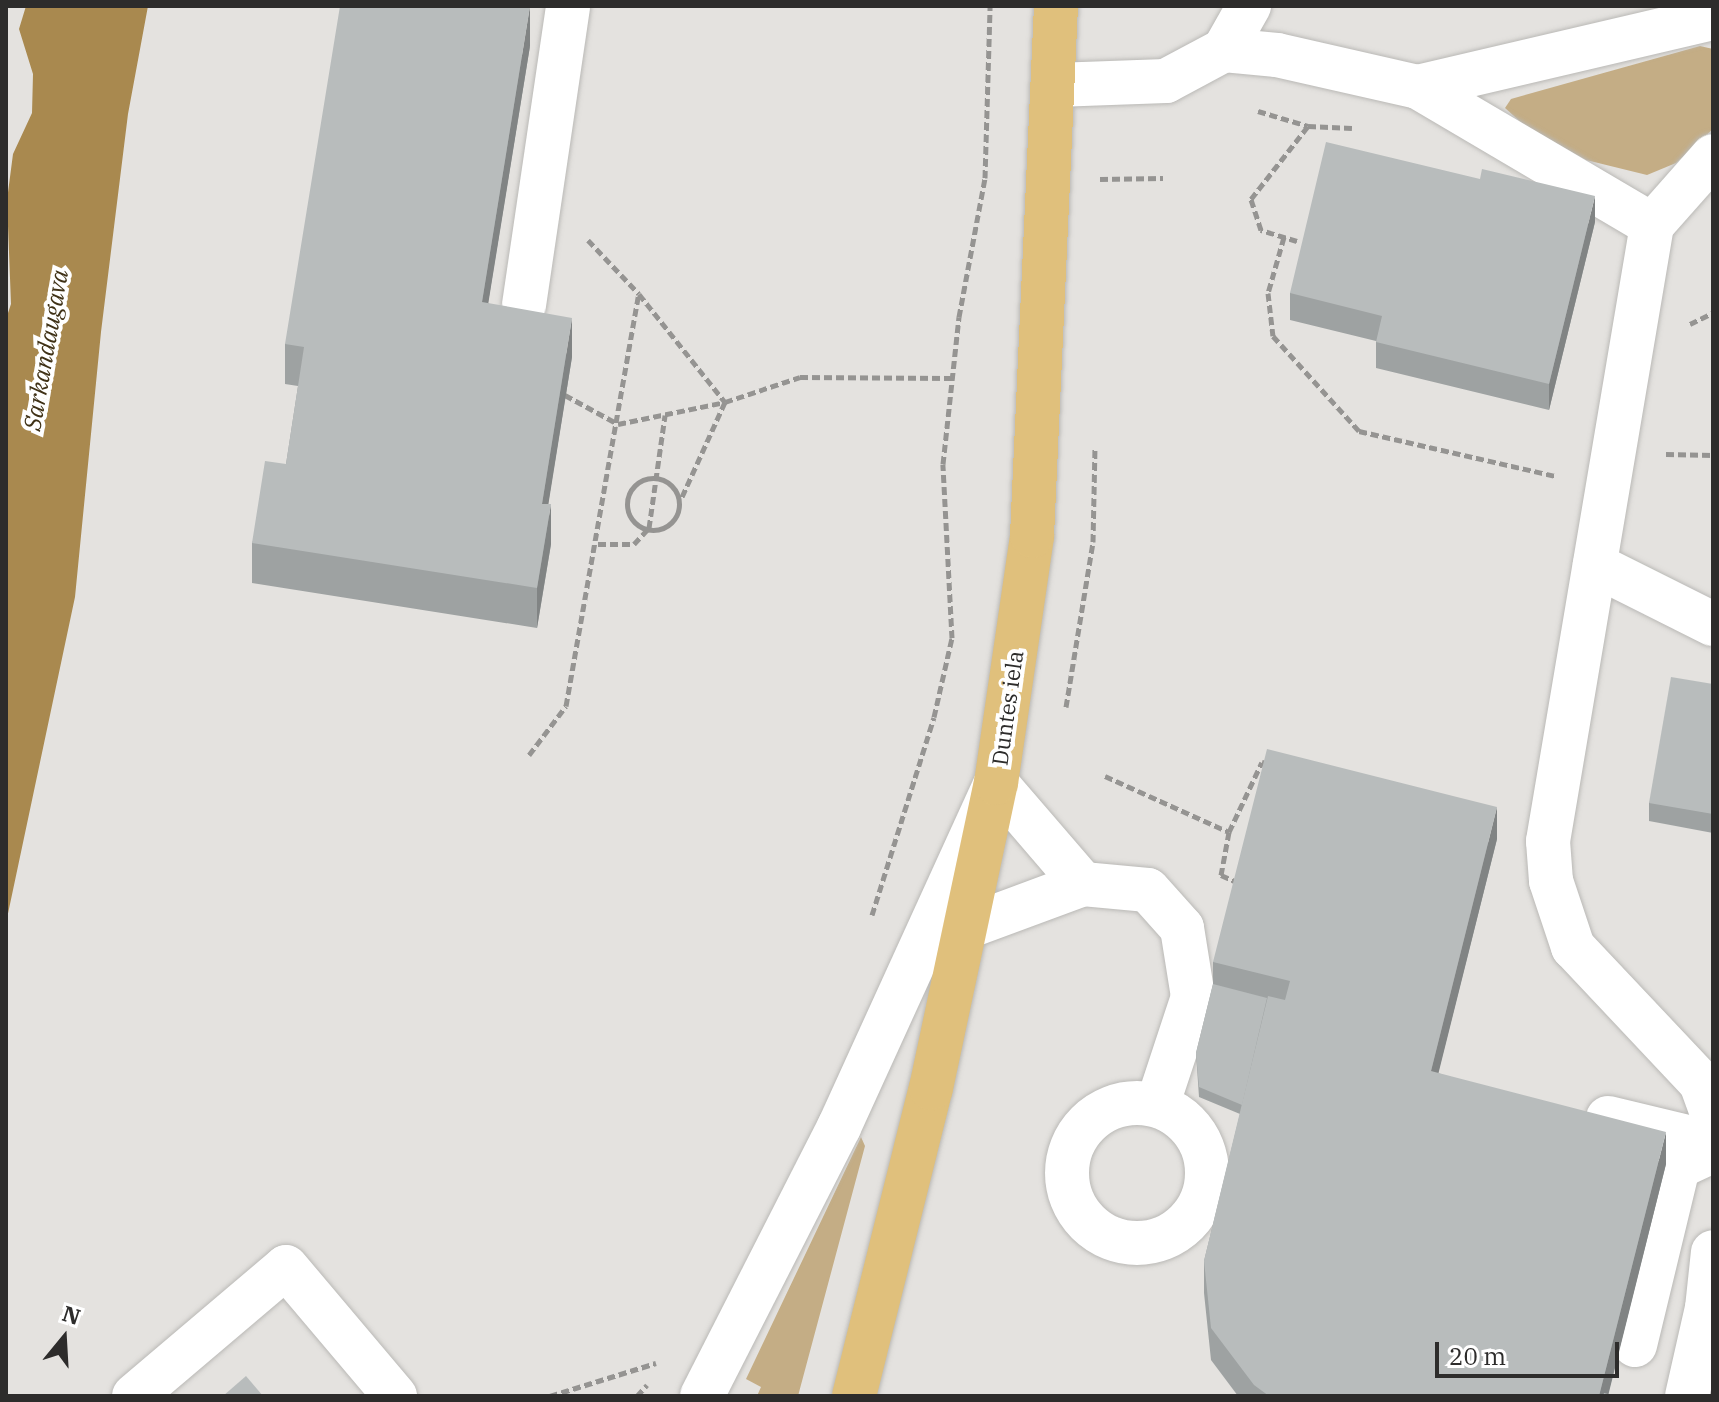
<!DOCTYPE html>
<html>
<head>
<meta charset="utf-8">
<style>
  body { margin:0 }
  #map { position:relative; width:1719px; height:1402px; overflow:hidden; background:#e4e2df; font-family:"IBM Plex Serif",serif }
  div>[style] { position:absolute }
  .green>* { inset:0; background:#c4ad85 }
  .water>* { inset:0; background:#a9894f }
  .path>* { height:5px; margin-top:-2.5px; transform-origin:0; background:repeating-linear-gradient(90deg,#959492 0 8px,transparent 0 12px) }
  .path>.ring { margin:-2.5px; padding:0; box-sizing:content-box; background:none; border:5px solid #959492; border-radius:50% }
  .roads { filter:drop-shadow(0 0 2px #bab9b6) drop-shadow(0 0 2px #bab9b6) }
  .minor>* { height:44px; margin:-22px; padding:0 22px; transform-origin:22px; border-radius:22px; background:#fff }
  .minor>.ring { margin:-22px; padding:0; box-sizing:content-box; background:none; border:44px solid #fff; border-radius:50% }
  .major>* { height:44px; margin:-22px; padding:0 22px; transform-origin:22px; border-radius:22px; background:#e0c07c }
  .wall>* { inset:0; background:#9ea2a2 }
  .shaded-wall>* { inset:0; background:#818484 }
  .building>* { inset:0; background:#b8bcbc }
  span { translate:-50% -50%; white-space:nowrap; text-align:center; line-height:1.15; -webkit-text-stroke:8px #fff; paint-order:stroke }
  .street-label { font-size:22px; color:#2d2c2b }
  .water-label { font-size:24px; color:#3f3116; font-style:italic }
  .frame { position:absolute; inset:0; border:8px solid #2d2c2b; pointer-events:none }
  .north { position:absolute; left:24px; top:1298px; width:80px; height:80px; -webkit-text-stroke:6px #fff; paint-order:stroke; rotate:18deg; font-size:22px; font-weight:700; line-height:32px; text-align:center; color:#2d2c2b }
  .north::after { content:''; display:block; margin:auto; width:28px; height:36px; background:#2d2c2b; clip-path:polygon(50% 0,100% 100%,50% 72%,0 100%) }
  .scale { position:absolute; left:1435px; top:1342px; width:184px; height:36px; box-sizing:border-box; border:4px solid #2d2c2b; border-top:0; padding-left:10px; font-size:24px; line-height:28px; white-space:nowrap; color:#2d2c2b; -webkit-text-stroke:6px #fff; paint-order:stroke }
</style>
</head>
<body>
<div id="map">
  <div class="green">
    <div style="clip-path:polygon(1700px 46px,1713px 49px,1713px 129px,1676px 163px,1647px 175px,1586px 160px,1524px 125px,1505px 108px,1511px 99px)"></div>
    <div style="clip-path:polygon(861px 1137px,865px 1146px,798px 1396px,757px 1396px,761px 1387px,746px 1379px)"></div>
  </div>
  <div class="water">
    <div style="clip-path:polygon(26px 6px,148px 6px,128px 114px,101px 332px,75px 597px,6px 923px,6px 319px,11px 304px,7px 200px,13px 154px,32px 113px,33px 74px,19px 29px)"></div>
  </div>
  <div class="path">
    <div style="left:1258px;top:111px;width:52px;rotate:16.7deg"></div>
    <div style="left:1308px;top:126px;width:44px;rotate:2.6deg"></div>
    <div style="left:1100px;top:179px;width:63px;rotate:-0.9deg"></div>
    <div style="left:1284px;top:237px;width:58px;rotate:105.9deg"></div>
    <div style="left:1268px;top:293px;width:43px;rotate:83.4deg"></div>
    <div style="left:1273px;top:336px;width:128px;rotate:47.8deg"></div>
    <div style="left:1359px;top:431px;width:202px;rotate:12.9deg"></div>
    <div style="left:588px;top:240px;width:74px;rotate:46.6deg"></div>
    <div style="left:639px;top:294px;width:138px;rotate:51.5deg"></div>
    <div style="left:725px;top:402px;width:107px;rotate:114.4deg"></div>
    <div style="left:1297px;top:241px;width:38px;rotate:-163deg"></div>
    <div style="left:1261px;top:230px;width:33px;rotate:-108deg"></div>
    <div style="left:1251px;top:199px;width:93px;rotate:-52deg"></div>
    <div style="left:1690px;top:324px;width:25px;rotate:-26deg"></div>
    <div style="left:565px;top:395px;width:60px;rotate:28.7deg"></div>
    <div style="left:618px;top:424px;width:109px;rotate:-11.6deg"></div>
    <div style="left:725px;top:402px;width:79px;rotate:-18.4deg"></div>
    <div style="left:800px;top:377px;width:150px;rotate:0.4deg"></div>
    <div style="left:1666px;top:454px;width:47px;rotate:1.2deg"></div>
    <div class="ring" style="left:627px;top:478px;width:47px;height:47px"></div>
    <div style="left:598px;top:544px;width:36px"></div>
    <div style="left:634px;top:544px;width:22px;rotate:-47deg"></div>
    <div style="left:649px;top:528px;width:114px;rotate:-81.9deg"></div>
    <div style="left:1066px;top:707px;width:167px;rotate:-80.7deg"></div>
    <div style="left:1093px;top:542px;width:95px;rotate:-88.8deg"></div>
    <div style="left:529px;top:755px;width:61px;rotate:-52.9deg"></div>
    <div style="left:566px;top:706px;width:418px;rotate:-80deg"></div>
    <div style="left:1105px;top:776px;width:136px;rotate:24.3deg"></div>
    <div style="left:1229px;top:832px;width:77px;rotate:-64.8deg"></div>
    <div style="left:1262px;top:762px;width:8px;rotate:14deg"></div>
    <div style="left:1229px;top:832px;width:44px;rotate:100.5deg"></div>
    <div style="left:1221px;top:875px;width:20px;rotate:24deg"></div>
    <div style="left:872px;top:915px;width:207px;rotate:-72.6deg"></div>
    <div style="left:934px;top:717px;width:81px;rotate:-77.2deg"></div>
    <div style="left:952px;top:638px;width:174px;rotate:-93deg"></div>
    <div style="left:943px;top:464px;width:148px;rotate:-83.8deg"></div>
    <div style="left:959px;top:317px;width:141px;rotate:-79.4deg"></div>
    <div style="left:985px;top:178px;width:172px;rotate:-88.3deg"></div>
    <div style="left:550px;top:1396px;width:111px;rotate:-17.3deg"></div>
    <div style="left:637px;top:1396px;width:15px;rotate:-48deg"></div>
  </div>
  <div class="roads">
    <div class="minor">
      <div style="left:1224px;top:50px;width:53px;rotate:5.4deg"></div>
      <div style="left:1277px;top:55px;width:145px;rotate:12.8deg"></div>
      <div style="left:1418px;top:87px;width:303px;rotate:-13.2deg"></div>
      <div style="left:1055px;top:85px;width:111px;rotate:-2.1deg"></div>
      <div style="left:1166px;top:81px;width:66px;rotate:-28.1deg"></div>
      <div style="left:1224px;top:50px;width:51px;rotate:-60.4deg"></div>
      <div style="left:1418px;top:87px;width:272px;rotate:30.5deg"></div>
      <div style="left:1652px;top:225px;width:625px;rotate:99.58deg"></div>
      <div style="left:1548px;top:841px;width:40px;rotate:85.7deg"></div>
      <div style="left:1551px;top:881px;width:70px;rotate:71.6deg"></div>
      <div style="left:1573px;top:947px;width:187px;rotate:46.7deg"></div>
      <div style="left:1701px;top:1083px;width:35px;rotate:70deg"></div>
      <div style="left:1652px;top:225px;width:92px;rotate:-48.5deg"></div>
      <div style="left:524px;top:305px;width:302px;rotate:-81.6deg"></div>
      <div style="left:1595px;top:565px;width:132px;rotate:26.6deg"></div>
      <div style="left:1083px;top:884px;width:65px;rotate:5.3deg"></div>
      <div style="left:1148px;top:890px;width:51px;rotate:48.2deg"></div>
      <div style="left:1182px;top:928px;width:70px;rotate:80.9deg"></div>
      <div style="left:1193px;top:997px;width:112px;rotate:108.3deg"></div>
      <div class="ring" style="left:1067px;top:1103px;width:96px;height:96px"></div>
      <div style="left:1608px;top:1118px;width:108px;rotate:13.4deg"></div>
      <div style="left:1635px;top:1345px;width:183px;rotate:-76.4deg"></div>
      <div style="left:1678px;top:1167px;width:38px;rotate:-25deg"></div>
      <div style="left:134px;top:1396px;width:199px;rotate:-40.3deg"></div>
      <div style="left:286px;top:1267px;width:169px;rotate:49.8deg"></div>
      <div style="left:702px;top:1396px;width:302px;rotate:-63deg"></div>
      <div style="left:839px;top:1127px;width:378px;rotate:-65.5deg"></div>
      <div style="left:996px;top:783px;width:133px;rotate:49.3deg"></div>
      <div style="left:1083px;top:884px;width:124px;rotate:159.7deg"></div>
      <div style="left:1687px;top:1396px;width:90px;rotate:-77.2deg"></div>
      <div style="left:1707px;top:1308px;width:56px;rotate:-83.9deg"></div>
    </div>
    <div class="major">
      <div style="left:854px;top:1396px;width:317px;rotate:-76deg"></div>
      <div style="left:931px;top:1088px;width:312px;rotate:-78deg"></div>
      <div style="left:996px;top:783px;width:250px;rotate:-81.7deg"></div>
      <div style="left:1032px;top:536px;width:531px;rotate:-87.41deg"></div>
    </div>
  </div>
  <div class="wall">
    <div style="clip-path:polygon(530px 46px,488px 303px,572px 357px,548px 504px,551px 544px,537px 628px,252px 583px,252px 543px,286px 464px,298px 386px,285px 384px,285px 344px)"></div>
    <div style="clip-path:polygon(1595px 222px,1549px 410px,1376px 368px,1376px 341px,1290px 320px,1290px 293px)"></div>
    <div style="clip-path:polygon(1713px 684px,1713px 833px,1649px 821px,1649px 803px)"></div>
    <div style="clip-path:polygon(1497px 839px,1438px 1073px,1666px 1164px,1608px 1394px,1616px 1396px,1238px 1396px,1211px 1360px,1204px 1293px,1204px 1261px,1240px 1114px,1199px 1097px,1196px 1053px,1213px 984px,1213px 962px)"></div>
  </div>
  <div class="shaded-wall">
    <div style="clip-path:polygon(530px 6px,530px 46px,482px 342px,482px 302px)"></div>
    <div style="clip-path:polygon(1595px 196px,1595px 222px,1549px 410px,1549px 384px)"></div>
    <div style="clip-path:polygon(572px 318px,572px 357px,542px 544px,542px 504px)"></div>
    <div style="clip-path:polygon(551px 504px,551px 544px,537px 628px,537px 588px)"></div>
    <div style="clip-path:polygon(1497px 807px,1497px 839px,1431px 1103px,1431px 1071px)"></div>
    <div style="clip-path:polygon(1666px 1132px,1666px 1164px,1608px 1396px,1599px 1396px)"></div>
  </div>
  <div class="building">
    <div style="clip-path:polygon(340px 6px,530px 6px,482px 302px,572px 318px,542px 504px,551px 504px,537px 588px,252px 543px,265px 461px,286px 464px,304px 347px,285px 344px)"></div>
    <div style="clip-path:polygon(1326px 142px,1480px 179px,1482px 169px,1595px 196px,1549px 384px,1376px 342px,1382px 316px,1290px 293px)"></div>
    <div style="clip-path:polygon(1671px 677px,1713px 684px,1713px 814px,1649px 803px)"></div>
    <div style="clip-path:polygon(1267px 749px,1497px 807px,1431px 1071px,1666px 1132px,1599px 1396px,1269px 1396px,1254px 1385px,1211px 1328px,1204px 1261px,1268px 996px,1285px 1000px,1290px 981px,1213px 962px)"></div>
    <div style="clip-path:polygon(1213px 984px,1267px 998px,1242px 1105px,1199px 1087px,1196px 1053px)"></div>
    <div style="clip-path:polygon(246px 1376px,263px 1396px,223px 1396px)"></div>
    <div style="clip-path:polygon(1604px 1393px,1616px 1396px,1603px 1396px)"></div>
  </div>
  <div class="street-label">
    <span style="left:1007px;top:708px;rotate:-82deg">Duntes iela</span>
  </div>
  <div class="water-label">
    <span style="left:46px;top:350px;rotate:-80deg">Sarkandaugava</span>
  </div>
  <div class="frame"></div>
  <div class="north">N</div>
  <div class="scale">20 m</div>
</div>
</body>
</html>
